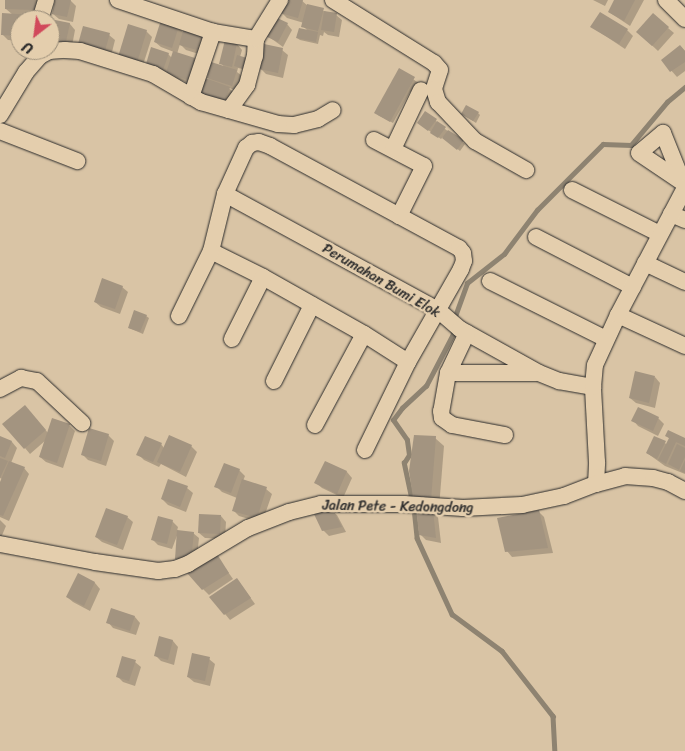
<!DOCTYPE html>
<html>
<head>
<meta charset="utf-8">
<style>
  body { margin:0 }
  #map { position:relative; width:685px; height:751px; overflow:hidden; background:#d9c4a5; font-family:Sriracha,sans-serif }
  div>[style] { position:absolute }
  .shadow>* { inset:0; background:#0003 }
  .stream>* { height:4.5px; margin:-2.25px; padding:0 2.25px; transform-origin:2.25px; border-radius:2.25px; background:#8e8371 }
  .building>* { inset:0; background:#a39480 }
  .roads { filter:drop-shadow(0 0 1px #2b2b2b) drop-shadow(0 0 1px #2b2b2b) }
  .minor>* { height:16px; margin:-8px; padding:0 8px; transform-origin:8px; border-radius:8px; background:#e4cead }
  span { translate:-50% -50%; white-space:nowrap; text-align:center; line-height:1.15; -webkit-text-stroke:5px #e4cead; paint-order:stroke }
  .street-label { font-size:14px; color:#2b2b2b }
  .north { position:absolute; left:10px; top:10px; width:50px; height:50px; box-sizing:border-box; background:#e4cead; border:1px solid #9a8d79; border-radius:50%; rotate:210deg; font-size:14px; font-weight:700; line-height:20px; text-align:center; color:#2b2b2b }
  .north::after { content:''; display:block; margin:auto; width:18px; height:22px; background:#d1495b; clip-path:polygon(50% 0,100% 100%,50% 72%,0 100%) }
</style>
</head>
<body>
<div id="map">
  <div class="shadow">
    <div style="clip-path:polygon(7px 0,41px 0,40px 16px,31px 15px,36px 20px,20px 20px,20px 41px,8px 40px,2px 34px,13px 15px,6px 9px)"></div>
    <div style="clip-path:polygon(56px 0,71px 1px,76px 6px,73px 22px,59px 19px,53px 14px)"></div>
    <div style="clip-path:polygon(301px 0,308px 6px,336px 15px,342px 20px,339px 37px,328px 35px,324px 32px,323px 36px,320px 35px,318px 44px,300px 40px,297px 38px,308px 31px,303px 26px,304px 23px,287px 18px,282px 13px)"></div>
    <div style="clip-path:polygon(593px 0,608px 0,605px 6px)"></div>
    <div style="clip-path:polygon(615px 0,644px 0,630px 26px,609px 12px)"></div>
    <div style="clip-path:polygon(49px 20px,70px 24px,75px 30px,71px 51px)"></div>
    <div style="clip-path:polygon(287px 24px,292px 30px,283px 47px,265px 34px)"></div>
    <div style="clip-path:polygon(178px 27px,184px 33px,208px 36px,202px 55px,186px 50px,180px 44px,177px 54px,194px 59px,200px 65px,193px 85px,153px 69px,168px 54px,172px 58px,174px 52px,161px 47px,155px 42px)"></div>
    <div style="clip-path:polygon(592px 27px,627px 30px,633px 36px,625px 49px)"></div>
    <div style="clip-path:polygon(668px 28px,674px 33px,658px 51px,643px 37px)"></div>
    <div style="clip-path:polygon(146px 31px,152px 37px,142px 68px,119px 56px)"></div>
    <div style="clip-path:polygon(109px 35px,115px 40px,111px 56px,85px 50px)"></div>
    <div style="clip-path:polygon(237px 44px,242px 50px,240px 57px,247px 70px,238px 68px,237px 72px,242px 76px,238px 91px,229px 88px,235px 94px,229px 111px,208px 80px,212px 64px,225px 68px,221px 63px)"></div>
    <div style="clip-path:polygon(680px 46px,685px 51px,685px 71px,677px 77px,662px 60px)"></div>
    <div style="clip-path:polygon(282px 50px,288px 55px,283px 78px,266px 74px,260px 68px)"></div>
    <div style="clip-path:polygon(400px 70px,420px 84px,414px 94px,410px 92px,393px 123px,378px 115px)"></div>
    <div style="clip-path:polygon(478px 113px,480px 115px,476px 123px,462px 114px)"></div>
    <div style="clip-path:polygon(436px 120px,437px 123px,465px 144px,460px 151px,443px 137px,441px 139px,421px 125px)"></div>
    <div style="clip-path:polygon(122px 287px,128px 292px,120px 314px,101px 307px,95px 302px)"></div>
    <div style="clip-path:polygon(146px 316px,149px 318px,143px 334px,129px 328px)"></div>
    <div style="clip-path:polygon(655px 377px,660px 383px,655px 408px,636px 403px,630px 398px)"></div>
    <div style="clip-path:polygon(30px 412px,48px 433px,53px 420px,70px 426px,75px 431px,63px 468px,46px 462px,40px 457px,46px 440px,30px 454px,25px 448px)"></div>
    <div style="clip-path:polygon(658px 418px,664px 424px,658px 436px,638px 426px,633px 420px)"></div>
    <div style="clip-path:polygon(108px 435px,114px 441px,106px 466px,88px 460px,82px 454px)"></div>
    <div style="clip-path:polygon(667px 436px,685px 440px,685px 474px,665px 466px,647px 453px,665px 443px,667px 445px,670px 439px)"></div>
    <div style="clip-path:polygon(0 437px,12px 442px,17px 448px,11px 463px,24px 468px,29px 474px,9px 521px,0 517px,0 484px,2px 479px,0 478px)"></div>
    <div style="clip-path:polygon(435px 438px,444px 446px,439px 508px,423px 507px)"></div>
    <div style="clip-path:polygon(161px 444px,164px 448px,191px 446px,197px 452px,186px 477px,161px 464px,159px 467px,144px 460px,138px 454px)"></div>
    <div style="clip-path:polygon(326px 462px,347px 472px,352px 478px,343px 498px,322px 488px,316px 483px)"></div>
    <div style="clip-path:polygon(239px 470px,245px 476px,243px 481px,266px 489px,272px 494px,262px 523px,239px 516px,233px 510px,237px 498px,222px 492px,216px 486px)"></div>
    <div style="clip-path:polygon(187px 488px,193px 493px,186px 512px,168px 505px,162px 499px)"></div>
    <div style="clip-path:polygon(331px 510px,337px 515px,346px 532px,329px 536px,323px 530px)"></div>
    <div style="clip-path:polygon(432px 511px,438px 517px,441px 543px,426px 540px,420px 534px)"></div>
    <div style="clip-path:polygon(539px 512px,544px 517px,553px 553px,512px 557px,507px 551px)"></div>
    <div style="clip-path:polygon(221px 516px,226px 522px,225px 539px,205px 538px,199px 533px)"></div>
    <div style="clip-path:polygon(127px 517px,133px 522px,123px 550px,102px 542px,96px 537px)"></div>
    <div style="clip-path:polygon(0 520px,6px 526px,0 540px)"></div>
    <div style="clip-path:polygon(172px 521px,178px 527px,177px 531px,193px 533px,199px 538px,196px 566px,182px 564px,176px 559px,178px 533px,172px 549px,158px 545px,153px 540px)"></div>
    <div style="clip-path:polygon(216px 555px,233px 579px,209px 595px,203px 589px)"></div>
    <div style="clip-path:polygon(78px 575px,95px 583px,100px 589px,90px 611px,73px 602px,67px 597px)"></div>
    <div style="clip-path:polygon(237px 579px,255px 604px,230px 620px,225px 614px)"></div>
    <div style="clip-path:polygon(135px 617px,140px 623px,136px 635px,113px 628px,108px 622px)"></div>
    <div style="clip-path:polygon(160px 638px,173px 641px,178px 647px,174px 665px,161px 661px,156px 656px)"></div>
    <div style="clip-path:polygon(209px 659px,215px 664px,210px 686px,194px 682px,188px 677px)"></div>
    <div style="clip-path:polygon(135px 662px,141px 667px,135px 686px,123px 682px,117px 676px)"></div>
  </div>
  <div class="stream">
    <div style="left:454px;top:319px;width:38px;rotate:-70deg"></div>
    <div style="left:467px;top:283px;width:47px;rotate:-38.1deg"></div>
    <div style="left:504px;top:254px;width:55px;rotate:-53.1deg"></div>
    <div style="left:537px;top:210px;width:93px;rotate:-45deg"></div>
    <div style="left:603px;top:144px;width:28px;rotate:2deg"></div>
    <div style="left:631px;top:145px;width:56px;rotate:-50.1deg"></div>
    <div style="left:667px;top:102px;width:23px;rotate:-40deg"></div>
    <div style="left:411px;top:497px;width:35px;rotate:-102deg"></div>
    <div style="left:404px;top:463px;width:9px;rotate:-58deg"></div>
    <div style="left:409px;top:455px;width:15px;rotate:-98deg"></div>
    <div style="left:407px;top:440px;width:24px;rotate:-125deg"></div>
    <div style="left:393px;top:420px;width:15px;rotate:-53deg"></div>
    <div style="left:402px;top:408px;width:33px;rotate:-43deg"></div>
    <div style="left:426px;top:386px;width:59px;rotate:-62.6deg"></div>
    <div style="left:453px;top:334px;width:5px;rotate:-101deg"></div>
    <div style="left:414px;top:508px;width:30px;rotate:84deg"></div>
    <div style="left:417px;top:538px;width:84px;rotate:65.3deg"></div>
    <div style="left:452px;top:614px;width:62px;rotate:36.5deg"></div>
    <div style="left:502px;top:651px;width:83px;rotate:51.9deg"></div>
    <div style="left:553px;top:716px;width:35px;rotate:87deg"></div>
  </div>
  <div class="building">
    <div style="clip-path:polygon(5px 0,35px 0,35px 10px,5px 9px)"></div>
    <div style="clip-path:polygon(55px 0,71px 0,67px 17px,52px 14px)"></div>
    <div style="clip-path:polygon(284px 0,303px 0,298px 18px,280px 13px)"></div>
    <div style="clip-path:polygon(614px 0,635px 0,624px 21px,608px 12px)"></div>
    <div style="clip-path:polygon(307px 4px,324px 8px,318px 31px,301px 27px)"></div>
    <div style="clip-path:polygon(324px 11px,337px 13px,334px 32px,321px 30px)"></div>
    <div style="clip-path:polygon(600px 12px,628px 29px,619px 44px,590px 27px)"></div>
    <div style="clip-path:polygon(2px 13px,32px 15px,32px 20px,20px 20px,20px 36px,1px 35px)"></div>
    <div style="clip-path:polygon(653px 13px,669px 27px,652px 46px,636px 32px)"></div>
    <div style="clip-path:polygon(273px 16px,288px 23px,278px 42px,263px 35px)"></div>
    <div style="clip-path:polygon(50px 19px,70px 23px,65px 46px,50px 43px)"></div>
    <div style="clip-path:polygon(161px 20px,179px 26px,172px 48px,154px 42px)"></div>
    <div style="clip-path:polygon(128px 24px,147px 30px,137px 63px,118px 57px)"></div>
    <div style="clip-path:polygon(185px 24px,203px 30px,197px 50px,179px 45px)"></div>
    <div style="clip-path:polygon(83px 26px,110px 33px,105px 51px,78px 44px)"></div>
    <div style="clip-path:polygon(299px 28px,318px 32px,316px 42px,296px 38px)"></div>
    <div style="clip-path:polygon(225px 40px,237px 43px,232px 67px,219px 64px)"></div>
    <div style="clip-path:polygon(264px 44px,283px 48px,278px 73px,259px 69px)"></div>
    <div style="clip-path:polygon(680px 45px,685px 51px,685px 62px,670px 72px,661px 60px)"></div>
    <div style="clip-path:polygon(151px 47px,169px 53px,163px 70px,146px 64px)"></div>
    <div style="clip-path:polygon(173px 51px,195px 58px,188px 80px,166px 73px)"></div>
    <div style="clip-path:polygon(237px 55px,247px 58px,244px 69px,234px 66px)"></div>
    <div style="clip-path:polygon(211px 62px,237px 70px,232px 86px,207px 78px)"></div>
    <div style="clip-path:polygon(399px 68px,415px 77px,390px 122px,374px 113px)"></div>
    <div style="clip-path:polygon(205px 78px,230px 87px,223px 106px,198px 97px)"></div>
    <div style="clip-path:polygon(466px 105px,479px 112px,473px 121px,461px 114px)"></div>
    <div style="clip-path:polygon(425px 111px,437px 119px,428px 131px,417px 123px)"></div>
    <div style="clip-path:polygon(437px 121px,446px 127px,438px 138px,430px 133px)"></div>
    <div style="clip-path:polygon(448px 130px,464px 140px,457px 150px,442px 138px)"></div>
    <div style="clip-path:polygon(102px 278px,123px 286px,115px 309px,94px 302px)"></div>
    <div style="clip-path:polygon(134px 310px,147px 315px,140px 332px,128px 328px)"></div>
    <div style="clip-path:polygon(635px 371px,655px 376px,649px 403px,629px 398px)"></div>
    <div style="clip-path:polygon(25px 405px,46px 430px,24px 449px,2px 424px)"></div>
    <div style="clip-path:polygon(638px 407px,659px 417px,653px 431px,631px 421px)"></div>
    <div style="clip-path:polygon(52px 418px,70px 424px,57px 463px,39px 457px)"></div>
    <div style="clip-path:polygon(89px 428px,109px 434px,101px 461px,81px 455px)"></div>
    <div style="clip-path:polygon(668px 430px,685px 438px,685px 446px,676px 442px,666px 464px,658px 460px,669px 438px,665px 436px)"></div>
    <div style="clip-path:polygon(169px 435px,192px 445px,180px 472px,157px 462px)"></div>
    <div style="clip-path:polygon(414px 435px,436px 436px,431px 500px,413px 498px,409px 471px)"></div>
    <div style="clip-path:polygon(0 436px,12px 441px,5px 458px,0 456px)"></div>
    <div style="clip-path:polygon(145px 436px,162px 443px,153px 462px,136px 455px)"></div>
    <div style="clip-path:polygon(654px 436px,666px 441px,657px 459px,646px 453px)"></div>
    <div style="clip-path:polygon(677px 444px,685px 448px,685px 457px,679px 470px,668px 464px)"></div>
    <div style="clip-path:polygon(0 458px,8px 461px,0 478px)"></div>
    <div style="clip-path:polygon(685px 460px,685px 473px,680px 471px)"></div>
    <div style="clip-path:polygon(9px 461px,25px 467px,3px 516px,0 515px,0 482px)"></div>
    <div style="clip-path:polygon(325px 461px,347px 471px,337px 494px,314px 483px)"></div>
    <div style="clip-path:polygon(224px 463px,240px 469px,231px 493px,214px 487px)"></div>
    <div style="clip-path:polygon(168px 479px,188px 486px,180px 507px,161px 499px)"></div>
    <div style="clip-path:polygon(242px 479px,267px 487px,257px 518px,232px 511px)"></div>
    <div style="clip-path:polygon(106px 508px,128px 516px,117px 545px,95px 537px)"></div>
    <div style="clip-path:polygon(332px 508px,342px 527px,322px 531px,313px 512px)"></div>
    <div style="clip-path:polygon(416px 508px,433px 510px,436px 538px,419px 535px)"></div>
    <div style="clip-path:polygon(539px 510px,548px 548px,505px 552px,497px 518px)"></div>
    <div style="clip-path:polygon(199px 514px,221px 515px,220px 534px,198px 533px)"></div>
    <div style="clip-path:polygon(158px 516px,173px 520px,167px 544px,151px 540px)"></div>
    <div style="clip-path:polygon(177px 530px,194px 532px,191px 561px,175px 559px)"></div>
    <div style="clip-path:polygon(217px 554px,229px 573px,202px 590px,187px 573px)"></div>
    <div style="clip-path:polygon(78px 573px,95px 582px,84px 606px,66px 597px)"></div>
    <div style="clip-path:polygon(237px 578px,251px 598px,224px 615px,209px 597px)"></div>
    <div style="clip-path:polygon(111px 608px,135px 616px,130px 631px,106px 623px)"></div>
    <div style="clip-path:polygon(159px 636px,173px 640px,168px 660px,154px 656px)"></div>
    <div style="clip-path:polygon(192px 653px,210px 657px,205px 681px,187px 677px)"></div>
    <div style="clip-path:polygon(122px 656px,136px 660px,129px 681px,116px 677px)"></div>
  </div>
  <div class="roads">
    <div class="minor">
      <div style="left:118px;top:0;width:100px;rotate:18.6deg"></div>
      <div style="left:213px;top:32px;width:44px;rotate:9.2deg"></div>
      <div style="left:333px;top:0;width:119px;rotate:32deg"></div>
      <div style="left:434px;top:63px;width:9px;rotate:49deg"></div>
      <div style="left:440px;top:70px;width:20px;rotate:108deg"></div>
      <div style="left:434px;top:89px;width:14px;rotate:73deg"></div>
      <div style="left:438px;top:102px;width:54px;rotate:46.5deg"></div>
      <div style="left:475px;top:141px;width:59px;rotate:29.6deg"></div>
      <div style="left:666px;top:0;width:27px;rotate:45deg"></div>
      <div style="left:40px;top:20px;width:21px;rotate:-73deg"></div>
      <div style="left:191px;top:97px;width:69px;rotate:-71.3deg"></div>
      <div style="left:229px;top:110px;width:51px;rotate:15.9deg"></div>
      <div style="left:278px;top:124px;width:16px;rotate:4deg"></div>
      <div style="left:294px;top:125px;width:25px;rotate:-14deg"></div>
      <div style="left:318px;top:119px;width:17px;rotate:-31deg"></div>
      <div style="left:0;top:115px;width:50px;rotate:-58.8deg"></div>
      <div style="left:26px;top:72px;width:21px;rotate:-49deg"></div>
      <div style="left:40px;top:56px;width:10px;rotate:-29deg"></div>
      <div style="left:49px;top:51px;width:16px;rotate:-4deg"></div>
      <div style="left:65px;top:50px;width:15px;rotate:4deg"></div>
      <div style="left:80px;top:51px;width:77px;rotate:17.5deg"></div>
      <div style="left:153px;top:74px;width:56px;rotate:30.3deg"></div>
      <div style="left:201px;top:102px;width:29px;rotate:16deg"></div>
      <div style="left:229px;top:110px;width:31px;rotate:-54deg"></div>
      <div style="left:247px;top:85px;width:30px;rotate:-75deg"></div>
      <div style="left:255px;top:56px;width:17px;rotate:-87deg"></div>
      <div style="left:256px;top:39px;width:46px;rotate:-58.4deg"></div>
      <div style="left:0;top:131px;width:83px;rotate:21.3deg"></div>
      <div style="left:374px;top:140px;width:56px;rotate:27.5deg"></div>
      <div style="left:424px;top:166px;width:56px;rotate:116.6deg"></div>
      <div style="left:259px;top:142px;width:12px;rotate:20deg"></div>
      <div style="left:270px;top:146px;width:215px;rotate:28.4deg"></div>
      <div style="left:459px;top:248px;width:6px;rotate:51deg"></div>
      <div style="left:463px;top:253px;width:8px;rotate:83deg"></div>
      <div style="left:464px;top:261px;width:9px;rotate:111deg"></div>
      <div style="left:461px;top:269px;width:107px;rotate:119.7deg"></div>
      <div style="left:408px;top:362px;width:52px;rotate:-147.5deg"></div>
      <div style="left:364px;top:334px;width:116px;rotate:-150.6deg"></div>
      <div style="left:263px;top:277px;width:58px;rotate:-153.4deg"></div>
      <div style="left:211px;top:251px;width:59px;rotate:-76.2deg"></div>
      <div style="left:225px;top:194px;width:51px;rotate:-65.5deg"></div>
      <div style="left:246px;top:148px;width:8px;rotate:-40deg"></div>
      <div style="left:252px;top:143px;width:7px;rotate:-8deg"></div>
      <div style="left:393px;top:149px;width:65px;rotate:-64.6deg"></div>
      <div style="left:683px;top:183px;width:54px;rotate:-111.8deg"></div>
      <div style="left:663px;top:133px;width:31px;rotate:140deg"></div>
      <div style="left:639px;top:153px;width:55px;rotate:34deg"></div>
      <div style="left:572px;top:190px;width:98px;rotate:26.6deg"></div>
      <div style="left:225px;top:194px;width:243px;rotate:28.6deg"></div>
      <div style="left:438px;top:310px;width:29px;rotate:41deg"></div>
      <div style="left:460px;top:329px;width:90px;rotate:29.1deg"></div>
      <div style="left:539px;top:373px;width:22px;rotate:22deg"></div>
      <div style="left:559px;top:381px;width:35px;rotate:10deg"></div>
      <div style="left:671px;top:214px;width:15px;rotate:23deg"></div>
      <div style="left:536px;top:237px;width:109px;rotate:27.3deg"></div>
      <div style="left:645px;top:263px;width:44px;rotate:25.4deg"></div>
      <div style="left:490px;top:281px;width:130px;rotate:26.6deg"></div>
      <div style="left:618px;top:315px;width:74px;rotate:24.8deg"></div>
      <div style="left:179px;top:316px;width:72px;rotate:-63.8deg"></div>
      <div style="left:467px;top:333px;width:44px;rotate:115.4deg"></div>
      <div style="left:448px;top:373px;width:39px;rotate:100deg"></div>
      <div style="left:441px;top:411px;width:7px;rotate:82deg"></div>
      <div style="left:442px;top:418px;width:12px;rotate:35deg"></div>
      <div style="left:452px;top:425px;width:54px;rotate:10.7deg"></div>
      <div style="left:232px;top:339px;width:69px;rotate:-63.4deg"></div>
      <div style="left:448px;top:373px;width:88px"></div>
      <div style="left:274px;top:381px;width:85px;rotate:-63.4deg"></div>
      <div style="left:0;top:389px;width:24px;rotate:-28deg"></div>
      <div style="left:21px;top:378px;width:16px;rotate:11deg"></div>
      <div style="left:37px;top:381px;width:62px;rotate:43deg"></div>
      <div style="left:315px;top:425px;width:103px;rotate:-61.7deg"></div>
      <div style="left:365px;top:450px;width:98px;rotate:-64deg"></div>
      <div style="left:596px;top:484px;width:22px;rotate:-87deg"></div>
      <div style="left:597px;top:462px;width:75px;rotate:-93.1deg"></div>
      <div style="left:593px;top:387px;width:22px;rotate:-85deg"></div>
      <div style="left:595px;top:365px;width:55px;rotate:-65.3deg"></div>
      <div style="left:618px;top:315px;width:144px;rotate:-62.2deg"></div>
      <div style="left:0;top:544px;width:97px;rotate:10.7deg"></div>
      <div style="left:95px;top:562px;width:64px;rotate:8.1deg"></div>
      <div style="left:158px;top:571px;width:17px;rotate:-7deg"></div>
      <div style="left:175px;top:569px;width:14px;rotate:-21deg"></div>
      <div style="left:188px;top:564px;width:70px;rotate:-31deg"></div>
      <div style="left:248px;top:528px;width:44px;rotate:-21.3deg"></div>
      <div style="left:289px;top:512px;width:33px;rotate:-14deg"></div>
      <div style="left:321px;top:504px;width:83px"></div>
      <div style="left:404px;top:504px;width:59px;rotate:3.9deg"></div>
      <div style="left:463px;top:508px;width:59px;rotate:-2.9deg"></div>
      <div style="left:522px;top:505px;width:43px;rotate:-12.1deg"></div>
      <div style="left:564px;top:496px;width:34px;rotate:-21deg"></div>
      <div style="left:596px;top:484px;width:30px;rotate:-15deg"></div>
      <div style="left:625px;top:476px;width:28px;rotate:4deg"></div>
      <div style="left:653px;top:478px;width:16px;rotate:15deg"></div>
      <div style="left:668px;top:482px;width:19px;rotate:28deg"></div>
    </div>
  </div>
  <div class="street-label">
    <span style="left:381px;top:281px;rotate:30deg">Perumahan Bumi Elok</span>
    <span style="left:398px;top:507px;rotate:1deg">Jalan Pete - Kedongdong</span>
  </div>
  <div class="north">U</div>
</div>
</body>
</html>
